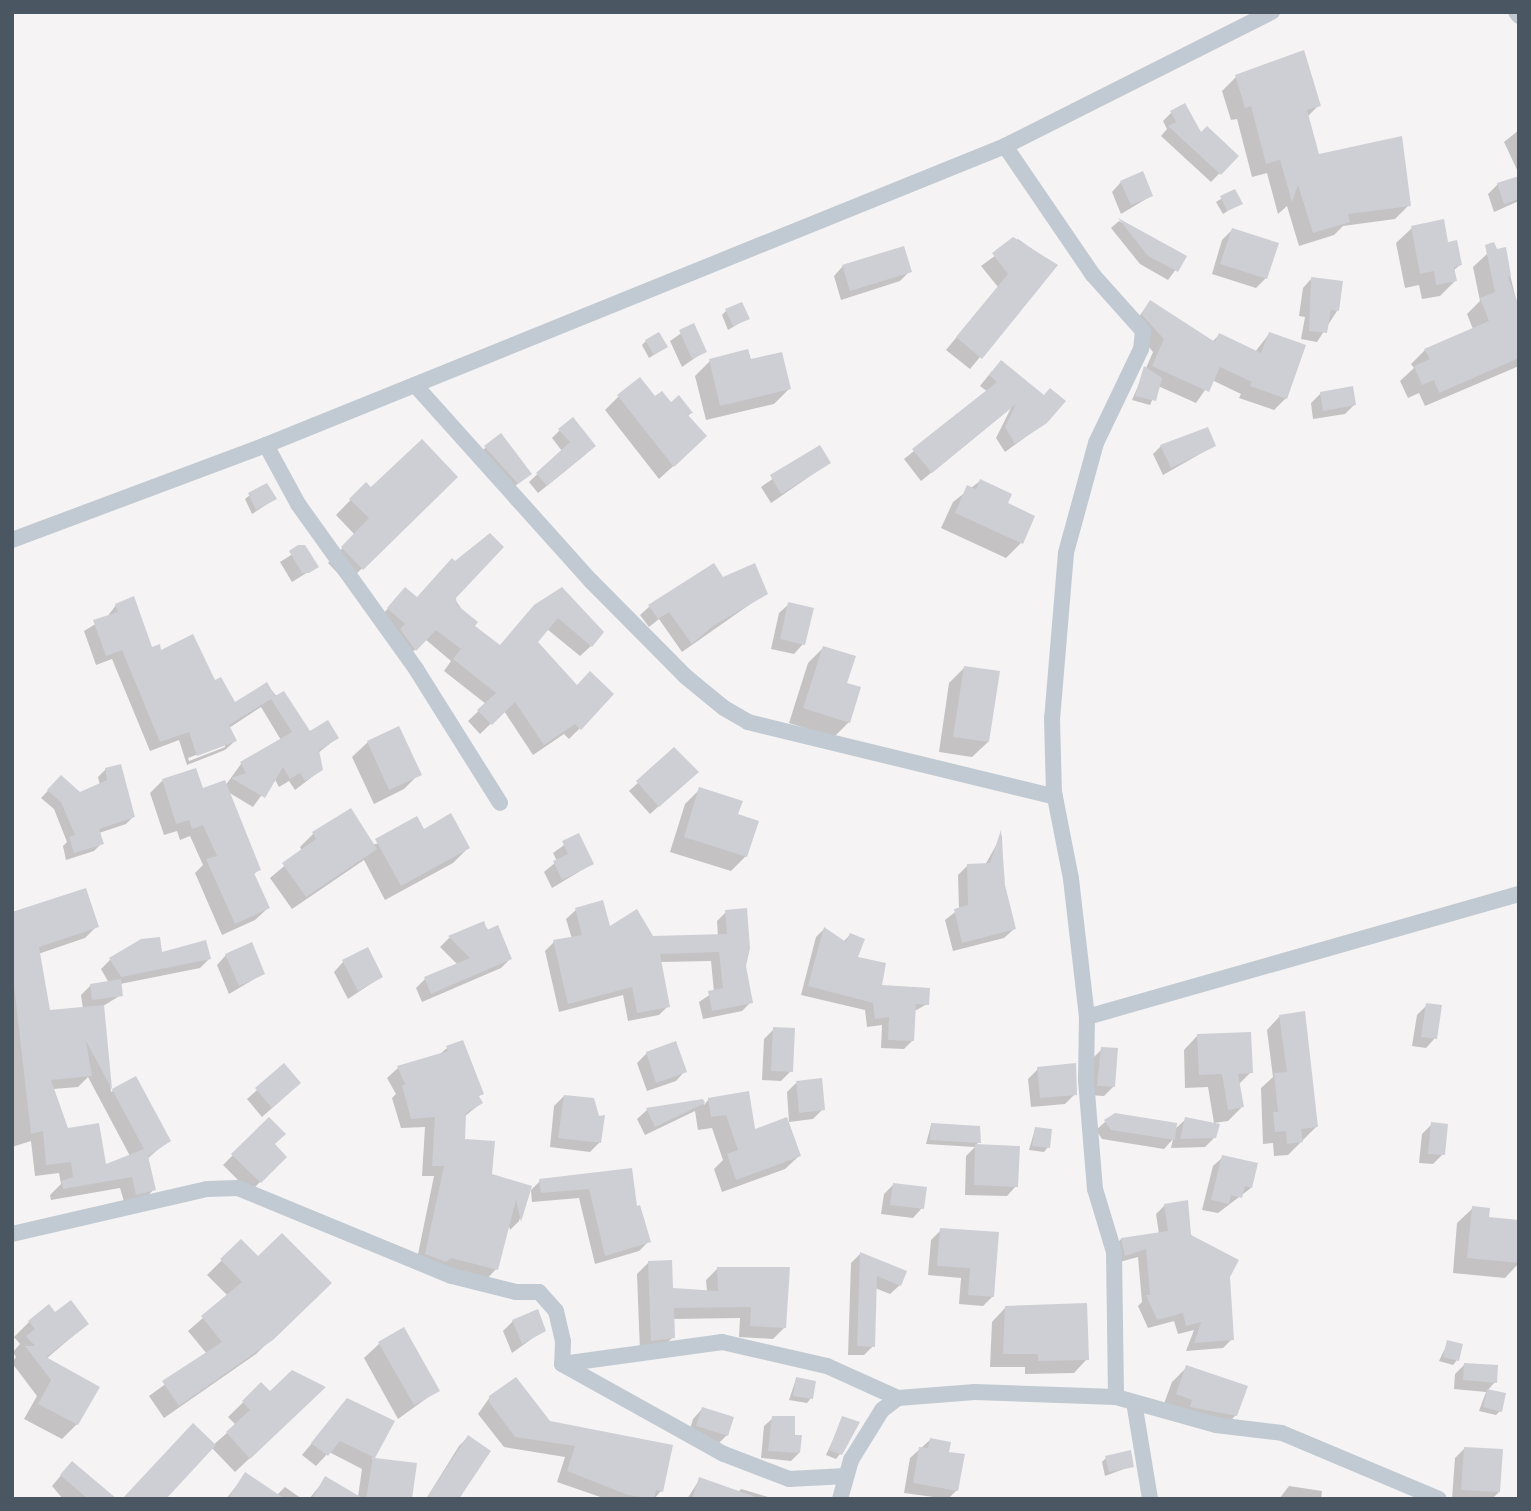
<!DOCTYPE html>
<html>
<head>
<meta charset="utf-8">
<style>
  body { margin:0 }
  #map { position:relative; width:1531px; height:1511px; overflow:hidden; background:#f5f3f3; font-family:Signika,sans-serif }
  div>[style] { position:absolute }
  .shadow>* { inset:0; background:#0003 }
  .building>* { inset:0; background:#cdcfd5 }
  .street>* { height:16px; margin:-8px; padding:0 8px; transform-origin:8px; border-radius:8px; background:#c1cad2 }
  span { translate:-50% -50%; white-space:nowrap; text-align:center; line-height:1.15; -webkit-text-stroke:5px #fff; paint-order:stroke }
  .frame { position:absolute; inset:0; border:14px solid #4a5661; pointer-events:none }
</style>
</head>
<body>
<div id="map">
  <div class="shadow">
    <div style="clip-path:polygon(1236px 77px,1319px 105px,1307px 117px,1318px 156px,1409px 205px,1395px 219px,1343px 226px,1334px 235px,1299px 246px,1287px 206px,1278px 214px,1267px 173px,1252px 177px,1237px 119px,1231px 120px,1222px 91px)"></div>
    <div style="clip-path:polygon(1171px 113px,1236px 156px,1211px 182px,1161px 136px,1167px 129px,1163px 121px)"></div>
    <div style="clip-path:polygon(1519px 130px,1519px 174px,1504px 142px)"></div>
    <div style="clip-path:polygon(1519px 178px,1519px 201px,1494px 212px,1488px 194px,1498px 184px)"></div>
    <div style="clip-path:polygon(1121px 182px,1151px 196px,1121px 214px,1112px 192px)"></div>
    <div style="clip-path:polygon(1234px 191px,1240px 203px,1223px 214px,1216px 202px)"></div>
    <div style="clip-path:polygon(1119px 221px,1185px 257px,1168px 280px,1140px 264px,1111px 228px)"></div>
    <div style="clip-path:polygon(1412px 228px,1447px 244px,1460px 265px,1453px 271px,1455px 281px,1440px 296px,1422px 299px,1419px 285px,1405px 288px,1396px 243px)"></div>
    <div style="clip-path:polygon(1232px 230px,1266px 278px,1256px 288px,1212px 274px,1222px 240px)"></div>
    <div style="clip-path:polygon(1018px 239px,1056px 266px,970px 369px,946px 350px,998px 287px,981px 266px)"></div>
    <div style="clip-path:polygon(1504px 249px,1519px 312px,1519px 366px,1425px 406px,1419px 393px,1408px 398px,1400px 381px,1414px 368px,1411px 364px,1425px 350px,1473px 329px,1467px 314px,1480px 301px,1473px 267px,1488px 253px)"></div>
    <div style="clip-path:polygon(843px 266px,910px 271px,900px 281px,841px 300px,834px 276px)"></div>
    <div style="clip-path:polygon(1312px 278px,1337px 311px,1317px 342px,1301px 339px,1305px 317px,1299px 316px,1303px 288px)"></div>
    <div style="clip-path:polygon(1150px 303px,1212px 342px,1219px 335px,1255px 352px,1269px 334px,1286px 398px,1274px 410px,1239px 398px,1241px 394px,1212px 380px,1196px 403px,1158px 386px,1150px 405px,1132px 400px,1153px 352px,1131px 326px)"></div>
    <div style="clip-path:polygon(726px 311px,748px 318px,728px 330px,722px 315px)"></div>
    <div style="clip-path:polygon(693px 325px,705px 351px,682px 367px,670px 341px)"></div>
    <div style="clip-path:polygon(646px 341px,666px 347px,649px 358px,642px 345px)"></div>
    <div style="clip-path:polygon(710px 361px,750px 361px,789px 389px,774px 404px,706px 420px,695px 376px)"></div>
    <div style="clip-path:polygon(992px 371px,1046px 422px,1005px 452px,996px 438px,1011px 408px,921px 481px,904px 459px,988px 392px,980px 386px)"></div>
    <div style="clip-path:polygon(1321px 393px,1355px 404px,1345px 414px,1313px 419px,1311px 403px)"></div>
    <div style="clip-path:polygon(618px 397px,655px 399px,691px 413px,687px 417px,691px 450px,659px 479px,605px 410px)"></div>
    <div style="clip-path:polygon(560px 430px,586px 454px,538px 493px,529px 482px,562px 451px,552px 438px)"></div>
    <div style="clip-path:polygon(500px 435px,529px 474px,507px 493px,475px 457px)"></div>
    <div style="clip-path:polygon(1161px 446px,1214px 446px,1163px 475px,1153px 454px)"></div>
    <div style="clip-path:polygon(819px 447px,829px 463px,771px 503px,761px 487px)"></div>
    <div style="clip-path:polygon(455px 477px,347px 583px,328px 563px,355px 535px,336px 515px,366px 484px,371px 489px)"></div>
    <div style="clip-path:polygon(980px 481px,1021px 543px,1006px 558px,941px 528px,953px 502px)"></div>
    <div style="clip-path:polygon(250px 495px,275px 499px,252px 514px,245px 499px)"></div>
    <div style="clip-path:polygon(304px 547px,316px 567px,292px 582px,280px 562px)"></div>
    <div style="clip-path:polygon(561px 589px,591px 646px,580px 656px,547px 629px,536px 642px,580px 728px,569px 739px,564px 734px,533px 755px,504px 711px,480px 734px,468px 721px,486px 704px,444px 671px,451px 661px,425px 639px,405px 660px,378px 620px,395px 600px,454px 598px,473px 626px,499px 647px)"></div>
    <div style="clip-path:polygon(766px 593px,682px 652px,659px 619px,649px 627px,640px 615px,650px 606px)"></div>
    <div style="clip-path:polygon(789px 604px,803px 644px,794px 654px,771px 649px,779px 613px)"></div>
    <div style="clip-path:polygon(evenodd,116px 605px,151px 649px,214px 682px,234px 704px,266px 684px,309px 733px,337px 738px,318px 753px,321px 770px,295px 790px,289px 781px,279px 787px,274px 778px,253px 807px,228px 792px,259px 869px,253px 875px,268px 908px,255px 920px,222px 935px,195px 873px,203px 865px,190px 836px,180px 840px,177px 831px,164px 835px,150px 793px,162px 781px,195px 770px,202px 790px,225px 786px,241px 764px,281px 740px,261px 707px,229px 728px,235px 741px,225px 750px,187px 765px,179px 740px,150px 751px,112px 659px,96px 665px,84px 631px,107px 617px,116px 605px,225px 744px,225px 747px,189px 761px,188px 758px,225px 744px)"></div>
    <div style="clip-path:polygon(823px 648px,845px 684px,849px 722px,834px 737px,789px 723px,808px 663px)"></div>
    <div style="clip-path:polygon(964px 668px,988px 742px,972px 757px,939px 752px,949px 683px)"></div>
    <div style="clip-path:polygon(368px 742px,419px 774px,404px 789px,374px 804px,352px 757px)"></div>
    <div style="clip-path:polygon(674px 750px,688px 780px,650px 814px,629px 791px)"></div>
    <div style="clip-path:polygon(106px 769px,133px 817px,126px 824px,99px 833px,102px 843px,94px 851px,66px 860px,63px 846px,67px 842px,54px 809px,41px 798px,61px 777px,80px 794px,100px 785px,98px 777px)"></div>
    <div style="clip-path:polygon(700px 789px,736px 816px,746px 856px,731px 871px,670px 852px,685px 804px)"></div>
    <div style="clip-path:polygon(423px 831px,468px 848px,453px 863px,385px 900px,364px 860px,292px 909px,270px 878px,302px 851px,300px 847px,313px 834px,372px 845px)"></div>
    <div style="clip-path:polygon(578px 835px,592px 864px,552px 888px,544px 872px,557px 861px,553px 853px)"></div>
    <div style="clip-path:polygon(1002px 835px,1003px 886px,1014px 929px,1004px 938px,953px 951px,945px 920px,959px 909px,958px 875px,968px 865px,985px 865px)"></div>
    <div style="clip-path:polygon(576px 910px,609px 928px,652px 937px,718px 936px,717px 921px,726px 912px,751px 1002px,742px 1011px,703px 1019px,699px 1002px,714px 992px,711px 961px,660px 962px,668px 1006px,659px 1015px,628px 1021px,623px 995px,559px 1012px,545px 951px,554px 942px,572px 939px,566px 919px)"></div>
    <div style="clip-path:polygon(evenodd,12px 911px,97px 926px,85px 938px,38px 954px,49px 1012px,83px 1009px,81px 995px,91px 985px,109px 983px,101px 969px,110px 960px,161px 954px,209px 959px,200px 968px,120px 984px,121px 995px,103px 1006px,111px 1092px,136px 1078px,169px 1140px,147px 1159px,154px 1189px,143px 1201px,125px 1205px,120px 1188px,51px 1200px,50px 1195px,61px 1184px,59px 1173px,35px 1176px,31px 1141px,12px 1147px,12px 911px,88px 1077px,130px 1156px,104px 1166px,67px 1130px,53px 1089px,78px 1087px,88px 1077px)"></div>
    <div style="clip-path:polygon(483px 923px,510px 959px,501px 968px,422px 1002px,416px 988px,425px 979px,458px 965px,440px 947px,449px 938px)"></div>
    <div style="clip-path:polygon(824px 929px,843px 942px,850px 935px,855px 959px,879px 987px,927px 1004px,913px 1012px,912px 1041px,904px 1049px,881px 1048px,882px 1025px,867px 1027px,865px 1010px,801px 995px,816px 937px)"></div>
    <div style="clip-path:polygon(226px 955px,263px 974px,229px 994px,217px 965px)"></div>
    <div style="clip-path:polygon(343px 962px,381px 977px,348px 999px,334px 972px)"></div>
    <div style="clip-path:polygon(1427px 1005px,1435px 1038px,1426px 1048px,1412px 1046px,1417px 1015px)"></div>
    <div style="clip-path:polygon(1280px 1016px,1317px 1126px,1288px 1155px,1274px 1156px,1273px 1143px,1263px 1144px,1261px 1088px,1273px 1077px,1267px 1030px)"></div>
    <div style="clip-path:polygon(774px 1029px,791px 1071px,781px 1081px,762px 1080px,764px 1039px)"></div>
    <div style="clip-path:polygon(1197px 1036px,1251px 1072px,1238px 1085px,1242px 1107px,1228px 1121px,1214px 1123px,1208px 1087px,1185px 1088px,1184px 1050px)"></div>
    <div style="clip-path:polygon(447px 1048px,481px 1103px,464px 1117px,463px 1140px,490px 1175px,530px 1187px,519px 1221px,510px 1230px,508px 1222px,496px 1269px,486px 1280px,416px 1264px,434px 1176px,422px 1176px,425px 1127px,401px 1128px,392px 1098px,396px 1094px,387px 1078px,398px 1068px,439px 1055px)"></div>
    <div style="clip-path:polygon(1102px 1049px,1114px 1086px,1104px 1096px,1088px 1095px,1092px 1059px)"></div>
    <div style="clip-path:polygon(647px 1053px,685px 1071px,676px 1081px,647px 1091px,637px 1063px)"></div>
    <div style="clip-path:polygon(284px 1066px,289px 1093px,262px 1117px,247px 1099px)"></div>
    <div style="clip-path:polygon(1038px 1069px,1075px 1094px,1065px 1104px,1031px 1107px,1028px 1079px)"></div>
    <div style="clip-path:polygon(796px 1083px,823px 1109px,813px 1119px,789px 1122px,787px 1092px)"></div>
    <div style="clip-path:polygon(564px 1096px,600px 1142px,590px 1152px,550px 1147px,554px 1106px)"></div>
    <div style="clip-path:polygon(709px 1099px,754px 1131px,799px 1156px,785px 1169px,722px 1192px,714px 1169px,723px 1160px,712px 1128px,698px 1130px,695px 1111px,645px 1135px,637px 1119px,647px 1110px,702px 1100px,704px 1105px)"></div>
    <div style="clip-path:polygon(269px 1119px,273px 1144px,285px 1157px,250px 1192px,223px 1165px)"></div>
    <div style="clip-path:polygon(1186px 1119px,1215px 1137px,1205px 1147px,1171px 1148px,1173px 1139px,1164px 1149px,1102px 1139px,1096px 1130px,1105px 1122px,1174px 1130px)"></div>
    <div style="clip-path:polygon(1432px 1124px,1443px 1154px,1433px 1164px,1419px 1163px,1422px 1134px)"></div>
    <div style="clip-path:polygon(931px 1125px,979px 1142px,975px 1146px,1016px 1186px,1007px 1196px,965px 1195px,966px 1156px,975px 1147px,926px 1144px)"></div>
    <div style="clip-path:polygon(1035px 1129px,1048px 1147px,1044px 1152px,1029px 1150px)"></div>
    <div style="clip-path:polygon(1223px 1157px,1251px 1188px,1218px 1213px,1202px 1210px,1213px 1166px)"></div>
    <div style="clip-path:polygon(630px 1170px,635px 1208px,649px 1241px,639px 1251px,595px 1264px,579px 1198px,532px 1202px,531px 1190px,540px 1181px)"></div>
    <div style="clip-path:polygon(893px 1185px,922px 1208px,913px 1218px,881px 1214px,884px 1194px)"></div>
    <div style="clip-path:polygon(1165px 1205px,1228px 1276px,1232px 1339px,1223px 1348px,1186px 1351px,1194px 1330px,1178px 1334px,1174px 1321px,1148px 1328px,1138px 1306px,1142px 1302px,1138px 1257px,1116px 1263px,1113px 1248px,1121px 1239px,1159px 1234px,1156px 1214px)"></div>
    <div style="clip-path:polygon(1473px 1208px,1519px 1240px,1519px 1263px,1505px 1278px,1453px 1273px,1457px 1223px)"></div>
    <div style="clip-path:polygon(941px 1230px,993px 1296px,983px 1306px,959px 1304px,961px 1278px,928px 1275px,931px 1240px)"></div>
    <div style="clip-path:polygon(241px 1241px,258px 1259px,329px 1283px,256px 1354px,164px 1418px,149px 1396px,207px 1354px,188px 1331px,228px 1296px,207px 1275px)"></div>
    <div style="clip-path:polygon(860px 1254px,900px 1285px,890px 1294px,875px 1288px,873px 1346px,864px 1355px,848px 1355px,851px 1263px)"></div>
    <div style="clip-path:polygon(648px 1263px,671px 1290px,707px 1292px,706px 1280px,718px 1268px,785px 1327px,773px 1339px,739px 1337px,740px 1318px,672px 1319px,673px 1337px,661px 1349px,640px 1352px,637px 1274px)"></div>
    <div style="clip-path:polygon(1005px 1308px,1087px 1359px,1074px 1373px,1025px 1374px,1025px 1367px,990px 1367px,992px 1322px)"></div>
    <div style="clip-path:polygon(54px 1315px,87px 1324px,46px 1359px,77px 1424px,62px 1439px,24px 1419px,37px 1396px,12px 1363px,16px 1357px,13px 1352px,20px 1344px,14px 1337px,29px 1322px)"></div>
    <div style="clip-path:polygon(513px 1321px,544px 1330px,512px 1353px,503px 1331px)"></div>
    <div style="clip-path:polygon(1448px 1342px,1457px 1360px,1453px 1365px,1439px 1361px)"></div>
    <div style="clip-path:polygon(380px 1343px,438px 1390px,398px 1419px,364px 1358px)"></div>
    <div style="clip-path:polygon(1465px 1364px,1495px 1382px,1487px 1391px,1500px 1411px,1496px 1415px,1479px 1411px,1486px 1392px,1454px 1389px,1455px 1374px)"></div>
    <div style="clip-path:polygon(1187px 1367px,1236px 1415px,1221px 1430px,1162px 1409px,1172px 1382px)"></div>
    <div style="clip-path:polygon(796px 1379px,811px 1398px,807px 1403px,789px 1400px)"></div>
    <div style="clip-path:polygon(261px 1385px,270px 1394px,309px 1402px,235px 1472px,211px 1447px,236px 1425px,228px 1417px)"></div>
    <div style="clip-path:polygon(490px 1397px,549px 1423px,661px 1491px,654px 1499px,606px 1499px,557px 1482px,565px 1457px,504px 1447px,478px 1414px)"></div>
    <div style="clip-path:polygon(348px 1400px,392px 1422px,372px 1459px,415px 1465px,410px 1499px,309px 1499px,326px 1478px,358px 1497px,362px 1469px,329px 1452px,316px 1466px,302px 1455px)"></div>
    <div style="clip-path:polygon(702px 1409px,727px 1435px,717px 1445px,688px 1436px,693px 1419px)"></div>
    <div style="clip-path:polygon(773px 1418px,794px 1437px,799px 1453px,791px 1461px,761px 1458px,764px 1426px)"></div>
    <div style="clip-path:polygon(843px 1418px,840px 1454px,836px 1459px,826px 1455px)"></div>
    <div style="clip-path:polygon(468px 1437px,457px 1499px,426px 1499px,459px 1446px)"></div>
    <div style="clip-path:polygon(930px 1440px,957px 1490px,948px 1499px,904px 1493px,910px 1458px)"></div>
    <div style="clip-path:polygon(1465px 1448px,1499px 1492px,1492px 1499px,1452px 1499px,1455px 1458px)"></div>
    <div style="clip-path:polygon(1106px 1458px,1132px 1466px,1105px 1476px,1102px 1462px)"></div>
    <div style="clip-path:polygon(63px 1473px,114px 1499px,63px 1499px,52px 1486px)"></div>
    <div style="clip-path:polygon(245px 1475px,277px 1495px,285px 1487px,302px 1499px,226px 1499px)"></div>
    <div style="clip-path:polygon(700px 1479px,722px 1499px,687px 1499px)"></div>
    <div style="clip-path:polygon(1289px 1486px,1322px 1491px,1321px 1499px,1279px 1499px)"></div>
    <div style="clip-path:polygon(741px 1489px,775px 1499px,732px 1499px)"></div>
  </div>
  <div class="building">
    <div style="clip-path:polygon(1304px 50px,1321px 106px,1307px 110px,1319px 154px,1402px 136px,1411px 206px,1348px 214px,1350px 222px,1313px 233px,1298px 185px,1292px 202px,1280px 160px,1266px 164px,1251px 106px,1245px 108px,1235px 75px)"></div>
    <div style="clip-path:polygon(1185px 103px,1201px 132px,1207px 126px,1239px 156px,1221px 175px,1168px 126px,1176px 122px,1170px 111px)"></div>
    <div style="clip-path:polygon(1143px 171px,1153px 196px,1131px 205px,1120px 181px)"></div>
    <div style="clip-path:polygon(1519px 176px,1519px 199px,1504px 204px,1497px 183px)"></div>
    <div style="clip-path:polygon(1235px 189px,1243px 204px,1227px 211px,1220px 196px)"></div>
    <div style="clip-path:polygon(1118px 218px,1187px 256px,1178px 272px,1148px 256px)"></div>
    <div style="clip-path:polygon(1444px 219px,1448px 242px,1457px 240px,1462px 265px,1454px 267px,1457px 281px,1436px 285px,1434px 271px,1420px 274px,1411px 226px)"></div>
    <div style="clip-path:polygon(1232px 228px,1279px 243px,1267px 279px,1220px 264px)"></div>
    <div style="clip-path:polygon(1013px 237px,1058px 265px,982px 359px,956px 337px,1008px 274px,992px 253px)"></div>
    <div style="clip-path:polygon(1494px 242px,1497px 249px,1506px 247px,1511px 276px,1508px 277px,1519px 306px,1519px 358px,1439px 393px,1434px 380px,1422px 385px,1414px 366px,1430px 359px,1424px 349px,1489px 321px,1480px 298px,1495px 292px,1485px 245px)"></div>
    <div style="clip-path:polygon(904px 246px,912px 272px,850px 291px,842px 265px)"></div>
    <div style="clip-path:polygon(1311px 277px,1343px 281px,1339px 311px,1331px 310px,1327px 333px,1309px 331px)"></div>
    <div style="clip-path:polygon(1150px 300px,1215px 342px,1219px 333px,1261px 353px,1269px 332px,1306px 345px,1287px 399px,1250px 386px,1252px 382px,1220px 367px,1209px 392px,1152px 366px,1164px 339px,1141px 314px)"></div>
    <div style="clip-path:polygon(742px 302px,750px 319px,733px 326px,725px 309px)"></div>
    <div style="clip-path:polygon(694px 323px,707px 352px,692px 359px,679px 330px)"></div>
    <div style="clip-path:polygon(659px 332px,668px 347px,654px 355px,645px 340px)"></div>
    <div style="clip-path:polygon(748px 349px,751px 359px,782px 352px,791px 389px,720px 406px,709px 359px)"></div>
    <div style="clip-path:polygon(1001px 360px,1044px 395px,1050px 388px,1066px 401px,1047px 423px,1015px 444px,1005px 427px,1016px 404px,932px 473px,912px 449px,997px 382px,989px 375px)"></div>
    <div style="clip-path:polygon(1144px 366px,1162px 378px,1156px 401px,1135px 396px)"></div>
    <div style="clip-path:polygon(640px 377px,655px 396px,662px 391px,671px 402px,679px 395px,693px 413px,687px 414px,707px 436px,674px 467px,617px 395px)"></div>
    <div style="clip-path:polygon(1353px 386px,1356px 405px,1323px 411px,1320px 392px)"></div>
    <div style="clip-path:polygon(573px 417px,596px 446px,547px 486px,536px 473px,570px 442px,558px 429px)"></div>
    <div style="clip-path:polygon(1208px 427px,1216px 446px,1171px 468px,1160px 445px)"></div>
    <div style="clip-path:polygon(501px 433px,532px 474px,518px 484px,484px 446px)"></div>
    <div style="clip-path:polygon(422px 439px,458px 477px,363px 570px,341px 547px,369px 518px,349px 499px,366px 482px,371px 487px)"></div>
    <div style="clip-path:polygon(820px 445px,831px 463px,781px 494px,770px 475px)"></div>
    <div style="clip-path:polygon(980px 479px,1012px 494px,1008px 503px,1035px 516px,1023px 544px,955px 513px,967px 485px,976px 489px)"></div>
    <div style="clip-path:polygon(267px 483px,277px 499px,256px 510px,248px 493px)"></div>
    <div style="clip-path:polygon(490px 533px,504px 547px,456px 598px,457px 605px,478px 622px,475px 626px,500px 645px,534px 605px,562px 587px,604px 632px,592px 647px,558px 618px,538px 642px,577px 685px,590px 671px,614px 694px,581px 730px,575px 724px,544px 745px,515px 702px,492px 725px,477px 710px,496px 693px,453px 659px,461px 649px,436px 630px,416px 651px,400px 629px,405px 624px,387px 608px,405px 587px,417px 597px,452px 558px,455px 561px)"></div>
    <div style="clip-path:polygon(298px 545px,305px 545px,319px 567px,309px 573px,302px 573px,289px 551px)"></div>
    <div style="clip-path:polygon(714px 563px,723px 577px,755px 563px,768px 594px,713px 626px,692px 644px,669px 612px,658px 619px,648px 605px)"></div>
    <div style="clip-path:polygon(134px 596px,152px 647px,160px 644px,161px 650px,193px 634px,215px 680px,221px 677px,235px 702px,267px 682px,275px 696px,284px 691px,310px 731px,328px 720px,339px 738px,319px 750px,323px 770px,305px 781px,300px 773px,290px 779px,283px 767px,265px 798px,231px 778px,246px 773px,240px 762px,292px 732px,271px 699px,229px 725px,237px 741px,197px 756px,189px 732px,160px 742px,122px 650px,106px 656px,93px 620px,118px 612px,115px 604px)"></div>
    <div style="clip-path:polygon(788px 602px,814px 608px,805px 645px,780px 639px)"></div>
    <div style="clip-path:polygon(823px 646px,856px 656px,847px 683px,861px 687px,850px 723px,803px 708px)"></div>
    <div style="clip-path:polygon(964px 666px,1000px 671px,989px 742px,953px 737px)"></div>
    <div style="clip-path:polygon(399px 726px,422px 775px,389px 790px,367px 741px)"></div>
    <div style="clip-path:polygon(674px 747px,699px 772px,659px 807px,636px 781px)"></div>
    <div style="clip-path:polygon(121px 764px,135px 817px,99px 829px,104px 844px,74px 853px,69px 837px,75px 835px,61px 802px,47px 790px,61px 775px,80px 792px,107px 780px,105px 768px)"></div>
    <div style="clip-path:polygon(196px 768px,203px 788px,225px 780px,261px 870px,254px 873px,270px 908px,235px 924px,206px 859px,217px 856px,203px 825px,192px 829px,189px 820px,176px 824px,162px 779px)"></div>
    <div style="clip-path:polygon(699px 787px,743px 801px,738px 814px,759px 821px,747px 857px,684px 837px)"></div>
    <div style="clip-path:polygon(351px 808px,377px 849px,306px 897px,282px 863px,316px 839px,312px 832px)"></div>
    <div style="clip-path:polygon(451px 813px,470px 848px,401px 886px,375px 839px,417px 816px,424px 829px)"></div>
    <div style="clip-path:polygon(1001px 830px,1005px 885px,1016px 929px,962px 943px,954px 909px,968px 905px,967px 864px,990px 863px)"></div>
    <div style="clip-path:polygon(579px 833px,594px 864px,562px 880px,553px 861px,568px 854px,562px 841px)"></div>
    <div style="clip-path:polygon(evenodd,86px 888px,99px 927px,39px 947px,50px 1010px,104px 1005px,112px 1089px,136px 1076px,171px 1141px,148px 1156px,156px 1190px,136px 1195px,132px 1177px,63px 1189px,61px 1181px,73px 1177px,71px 1162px,46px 1165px,43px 1131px,31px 1134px,12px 968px,12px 912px,86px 888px,86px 1041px,144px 1149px,106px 1164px,99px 1123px,68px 1128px,51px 1080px,92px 1076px,86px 1041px)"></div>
    <div style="clip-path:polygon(603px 900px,610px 926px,637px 909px,653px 936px,727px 934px,725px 910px,747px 908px,750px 948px,746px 966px,753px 1003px,712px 1011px,708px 991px,723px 988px,719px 952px,660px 954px,670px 1007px,637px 1013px,632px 987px,568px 1004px,553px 940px,582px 935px,575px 908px)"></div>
    <div style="clip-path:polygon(484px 921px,487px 930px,498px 925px,512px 959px,431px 994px,424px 977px,470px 958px,448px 936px)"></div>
    <div style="clip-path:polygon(824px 927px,846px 942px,850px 933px,865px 939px,858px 957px,886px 963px,882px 985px,930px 988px,929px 1005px,916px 1004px,914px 1041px,888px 1040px,889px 1017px,875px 1019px,873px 1003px,808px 986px)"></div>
    <div style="clip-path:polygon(160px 937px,162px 952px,206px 940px,211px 959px,121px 977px,109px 958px,141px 939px)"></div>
    <div style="clip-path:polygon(252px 942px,265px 974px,239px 986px,225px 954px)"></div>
    <div style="clip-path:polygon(368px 947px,383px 977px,358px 991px,342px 960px)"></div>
    <div style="clip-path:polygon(121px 979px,123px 996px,92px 1000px,90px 984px)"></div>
    <div style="clip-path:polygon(1426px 1003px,1442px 1005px,1437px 1039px,1421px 1037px)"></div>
    <div style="clip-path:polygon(1305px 1011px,1318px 1127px,1301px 1129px,1303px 1142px,1287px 1144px,1286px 1131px,1275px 1132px,1273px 1112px,1278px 1112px,1274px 1073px,1287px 1072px,1279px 1015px)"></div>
    <div style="clip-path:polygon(773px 1027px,795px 1028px,793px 1072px,771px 1071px)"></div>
    <div style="clip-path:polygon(1251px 1032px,1253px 1073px,1238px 1074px,1244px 1107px,1228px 1110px,1222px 1074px,1199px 1075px,1197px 1034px)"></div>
    <div style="clip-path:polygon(463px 1040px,484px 1094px,479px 1096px,483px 1103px,466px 1113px,465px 1139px,495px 1141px,492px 1174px,532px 1186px,521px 1222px,516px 1200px,498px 1270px,451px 1258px,446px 1262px,425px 1254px,444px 1166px,432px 1166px,435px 1117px,411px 1119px,402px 1086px,405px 1084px,397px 1066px,448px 1051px,446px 1046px)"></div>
    <div style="clip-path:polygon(676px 1041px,687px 1072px,656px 1083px,646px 1052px)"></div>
    <div style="clip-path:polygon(1101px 1047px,1118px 1048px,1115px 1087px,1097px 1086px)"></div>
    <div style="clip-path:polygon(284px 1063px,301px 1083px,272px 1108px,255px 1088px)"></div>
    <div style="clip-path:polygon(1076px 1063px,1077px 1095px,1040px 1098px,1037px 1067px)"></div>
    <div style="clip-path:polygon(822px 1078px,825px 1110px,799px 1113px,796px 1081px)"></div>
    <div style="clip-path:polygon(749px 1091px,755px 1129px,787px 1117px,801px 1156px,736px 1180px,727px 1154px,738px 1150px,726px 1115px,711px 1117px,708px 1098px)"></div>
    <div style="clip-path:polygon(564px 1095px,594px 1098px,599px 1116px,605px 1115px,601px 1143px,558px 1138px)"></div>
    <div style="clip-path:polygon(703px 1099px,705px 1103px,655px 1127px,646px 1108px)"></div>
    <div style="clip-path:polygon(1115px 1113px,1177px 1123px,1175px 1140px,1111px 1130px,1104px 1120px)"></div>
    <div style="clip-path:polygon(269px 1117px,286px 1134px,275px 1144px,287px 1157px,261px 1183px,231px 1154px)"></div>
    <div style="clip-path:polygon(1185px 1117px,1220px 1124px,1216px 1138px,1180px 1139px)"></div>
    <div style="clip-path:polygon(1431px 1122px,1448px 1124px,1445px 1155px,1428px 1154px)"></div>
    <div style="clip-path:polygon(931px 1123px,980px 1126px,981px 1143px,930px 1140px)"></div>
    <div style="clip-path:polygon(1035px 1127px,1052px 1129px,1050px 1148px,1032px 1146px)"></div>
    <div style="clip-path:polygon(975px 1144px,1020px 1146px,1018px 1187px,974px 1185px)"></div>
    <div style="clip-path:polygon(1222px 1155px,1258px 1163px,1252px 1188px,1245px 1186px,1242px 1198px,1231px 1195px,1229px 1204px,1211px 1200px)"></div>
    <div style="clip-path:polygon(632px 1168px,637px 1206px,640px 1205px,651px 1242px,605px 1256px,589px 1189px,541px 1193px,539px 1179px)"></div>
    <div style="clip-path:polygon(893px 1183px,927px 1187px,924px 1209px,890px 1205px)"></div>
    <div style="clip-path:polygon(1188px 1200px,1191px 1235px,1239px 1260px,1230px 1277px,1234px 1340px,1194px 1343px,1201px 1322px,1186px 1326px,1183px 1313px,1157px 1320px,1146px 1295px,1150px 1295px,1146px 1249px,1125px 1256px,1121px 1238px,1168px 1231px,1164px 1204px)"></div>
    <div style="clip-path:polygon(1472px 1206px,1490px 1208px,1489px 1217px,1519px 1220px,1519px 1263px,1467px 1258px)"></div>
    <div style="clip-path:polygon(940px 1228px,999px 1232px,994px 1297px,968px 1295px,970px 1268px,937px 1266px)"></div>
    <div style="clip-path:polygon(282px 1233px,332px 1283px,273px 1340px,179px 1406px,162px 1381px,222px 1342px,201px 1316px,242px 1282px,220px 1259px,241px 1239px,258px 1256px)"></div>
    <div style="clip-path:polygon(860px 1252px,907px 1271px,901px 1286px,877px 1276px,875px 1347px,857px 1346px)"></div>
    <div style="clip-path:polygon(672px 1260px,673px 1288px,718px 1291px,717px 1267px,790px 1267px,786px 1328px,750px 1326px,751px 1307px,674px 1308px,675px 1338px,651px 1341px,648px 1261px)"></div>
    <div style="clip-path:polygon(71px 1300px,89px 1324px,46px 1357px,100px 1387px,78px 1425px,38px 1404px,51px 1380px,25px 1346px,35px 1346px,26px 1336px,35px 1329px,28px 1321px,49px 1304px,55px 1312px)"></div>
    <div style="clip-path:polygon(1087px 1303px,1089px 1360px,1038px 1361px,1038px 1354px,1003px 1354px,1005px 1306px)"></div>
    <div style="clip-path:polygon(538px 1309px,546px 1331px,522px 1344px,512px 1320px)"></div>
    <div style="clip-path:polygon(404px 1327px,440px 1391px,414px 1405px,378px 1342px)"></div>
    <div style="clip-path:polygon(1447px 1340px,1463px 1344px,1459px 1361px,1443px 1357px)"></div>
    <div style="clip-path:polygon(1464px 1363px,1498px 1365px,1497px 1383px,1463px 1380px)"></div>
    <div style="clip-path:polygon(1186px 1365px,1248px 1386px,1237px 1416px,1190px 1407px,1192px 1400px,1176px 1394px)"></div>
    <div style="clip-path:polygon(292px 1370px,326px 1387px,250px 1459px,226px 1432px,250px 1410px,242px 1401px,261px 1382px,270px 1391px)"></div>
    <div style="clip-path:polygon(516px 1377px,550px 1421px,673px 1445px,663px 1492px,656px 1490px,654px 1499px,628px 1495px,567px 1471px,575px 1446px,515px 1437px,489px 1402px,489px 1396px)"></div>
    <div style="clip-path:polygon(796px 1377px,816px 1381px,813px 1399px,793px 1396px)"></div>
    <div style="clip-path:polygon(1487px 1389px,1506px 1393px,1502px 1412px,1483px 1407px)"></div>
    <div style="clip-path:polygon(347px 1398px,395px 1421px,375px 1458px,417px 1463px,412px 1499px,366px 1499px,373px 1457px,340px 1441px,328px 1456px,311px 1443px)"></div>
    <div style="clip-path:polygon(702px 1407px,734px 1417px,728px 1436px,696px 1426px)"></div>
    <div style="clip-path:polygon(772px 1416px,795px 1416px,795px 1435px,802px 1435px,800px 1453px,768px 1451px)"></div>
    <div style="clip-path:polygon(842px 1416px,860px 1422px,842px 1455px,829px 1450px)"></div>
    <div style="clip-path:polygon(193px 1423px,216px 1445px,166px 1499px,122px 1499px)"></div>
    <div style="clip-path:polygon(468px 1435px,491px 1451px,459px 1499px,426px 1499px)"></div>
    <div style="clip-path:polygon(930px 1438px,951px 1442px,949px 1452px,965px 1454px,958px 1491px,913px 1483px,919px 1447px,928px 1448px)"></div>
    <div style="clip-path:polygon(1464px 1447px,1503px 1449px,1500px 1492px,1461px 1490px)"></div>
    <div style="clip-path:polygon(1131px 1450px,1134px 1467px,1109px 1472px,1105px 1456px)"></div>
    <div style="clip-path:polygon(72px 1461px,117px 1499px,88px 1499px,60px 1475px)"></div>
    <div style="clip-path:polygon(245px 1472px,285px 1499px,228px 1499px)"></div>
    <div style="clip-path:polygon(325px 1476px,364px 1499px,312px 1499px)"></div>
    <div style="clip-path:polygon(699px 1477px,753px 1496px,753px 1499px,692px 1499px)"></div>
  </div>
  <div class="street">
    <div style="left:1516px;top:12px;width:5px;rotate:53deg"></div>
    <div style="left:1005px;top:146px;width:156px;rotate:55.7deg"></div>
    <div style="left:1093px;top:275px;width:75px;rotate:48.2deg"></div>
    <div style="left:1143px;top:331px;width:18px;rotate:96deg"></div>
    <div style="left:1141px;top:349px;width:104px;rotate:115.6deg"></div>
    <div style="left:1096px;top:443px;width:114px;rotate:105.3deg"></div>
    <div style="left:1066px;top:553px;width:166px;rotate:94.8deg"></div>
    <div style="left:1052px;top:718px;width:74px;rotate:88.5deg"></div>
    <div style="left:1054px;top:792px;width:89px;rotate:78.9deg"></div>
    <div style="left:1071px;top:879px;width:139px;rotate:83.4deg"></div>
    <div style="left:1087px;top:1017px;width:63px;rotate:90.9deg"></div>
    <div style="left:1086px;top:1080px;width:109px;rotate:85.3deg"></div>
    <div style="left:1095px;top:1189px;width:66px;rotate:73.2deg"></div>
    <div style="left:1114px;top:1252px;width:145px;rotate:89.2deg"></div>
    <div style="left:415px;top:385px;width:263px;rotate:48.1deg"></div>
    <div style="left:591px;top:581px;width:134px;rotate:45.3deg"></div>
    <div style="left:685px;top:676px;width:50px;rotate:39.4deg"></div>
    <div style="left:724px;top:708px;width:28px;rotate:30deg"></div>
    <div style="left:748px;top:722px;width:316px;rotate:13.7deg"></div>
    <div style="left:266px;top:445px;width:67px;rotate:61.5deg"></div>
    <div style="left:298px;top:504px;width:203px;rotate:54.4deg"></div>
    <div style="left:416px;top:669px;width:158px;rotate:57.9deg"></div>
    <div style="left:12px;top:540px;width:271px;rotate:-20.5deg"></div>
    <div style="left:266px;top:445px;width:797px;rotate:-22.03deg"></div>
    <div style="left:1005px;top:146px;width:299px;rotate:-26.7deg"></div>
    <div style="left:1087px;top:1017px;width:449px;rotate:-15.9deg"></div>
    <div style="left:12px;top:1234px;width:200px;rotate:-13deg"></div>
    <div style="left:207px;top:1189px;width:31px;rotate:-2deg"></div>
    <div style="left:238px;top:1188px;width:231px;rotate:22.4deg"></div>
    <div style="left:452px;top:1276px;width:66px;rotate:14deg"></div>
    <div style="left:516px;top:1292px;width:23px"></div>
    <div style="left:539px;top:1292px;width:25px;rotate:48deg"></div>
    <div style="left:556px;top:1311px;width:31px;rotate:77deg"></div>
    <div style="left:563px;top:1341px;width:23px;rotate:92deg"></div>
    <div style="left:562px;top:1364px;width:162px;rotate:-7.8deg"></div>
    <div style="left:722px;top:1342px;width:108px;rotate:12.9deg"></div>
    <div style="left:827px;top:1366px;width:78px;rotate:24.3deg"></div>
    <div style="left:562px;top:1364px;width:185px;rotate:29.1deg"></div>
    <div style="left:724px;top:1454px;width:70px;rotate:21deg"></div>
    <div style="left:789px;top:1479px;width:57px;rotate:-3deg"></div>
    <div style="left:1134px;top:1402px;width:98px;rotate:80.6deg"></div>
    <div style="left:840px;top:1499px;width:41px;rotate:-74.2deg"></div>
    <div style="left:851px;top:1460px;width:59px;rotate:-58.2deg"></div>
    <div style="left:882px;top:1410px;width:20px;rotate:-37deg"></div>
    <div style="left:898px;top:1398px;width:77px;rotate:-4.5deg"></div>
    <div style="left:975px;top:1392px;width:141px;rotate:2deg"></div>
    <div style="left:1116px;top:1397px;width:104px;rotate:15.6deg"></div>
    <div style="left:1216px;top:1425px;width:66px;rotate:6.9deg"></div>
    <div style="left:1282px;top:1433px;width:170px;rotate:22.8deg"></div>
  </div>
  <div class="frame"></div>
</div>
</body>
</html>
